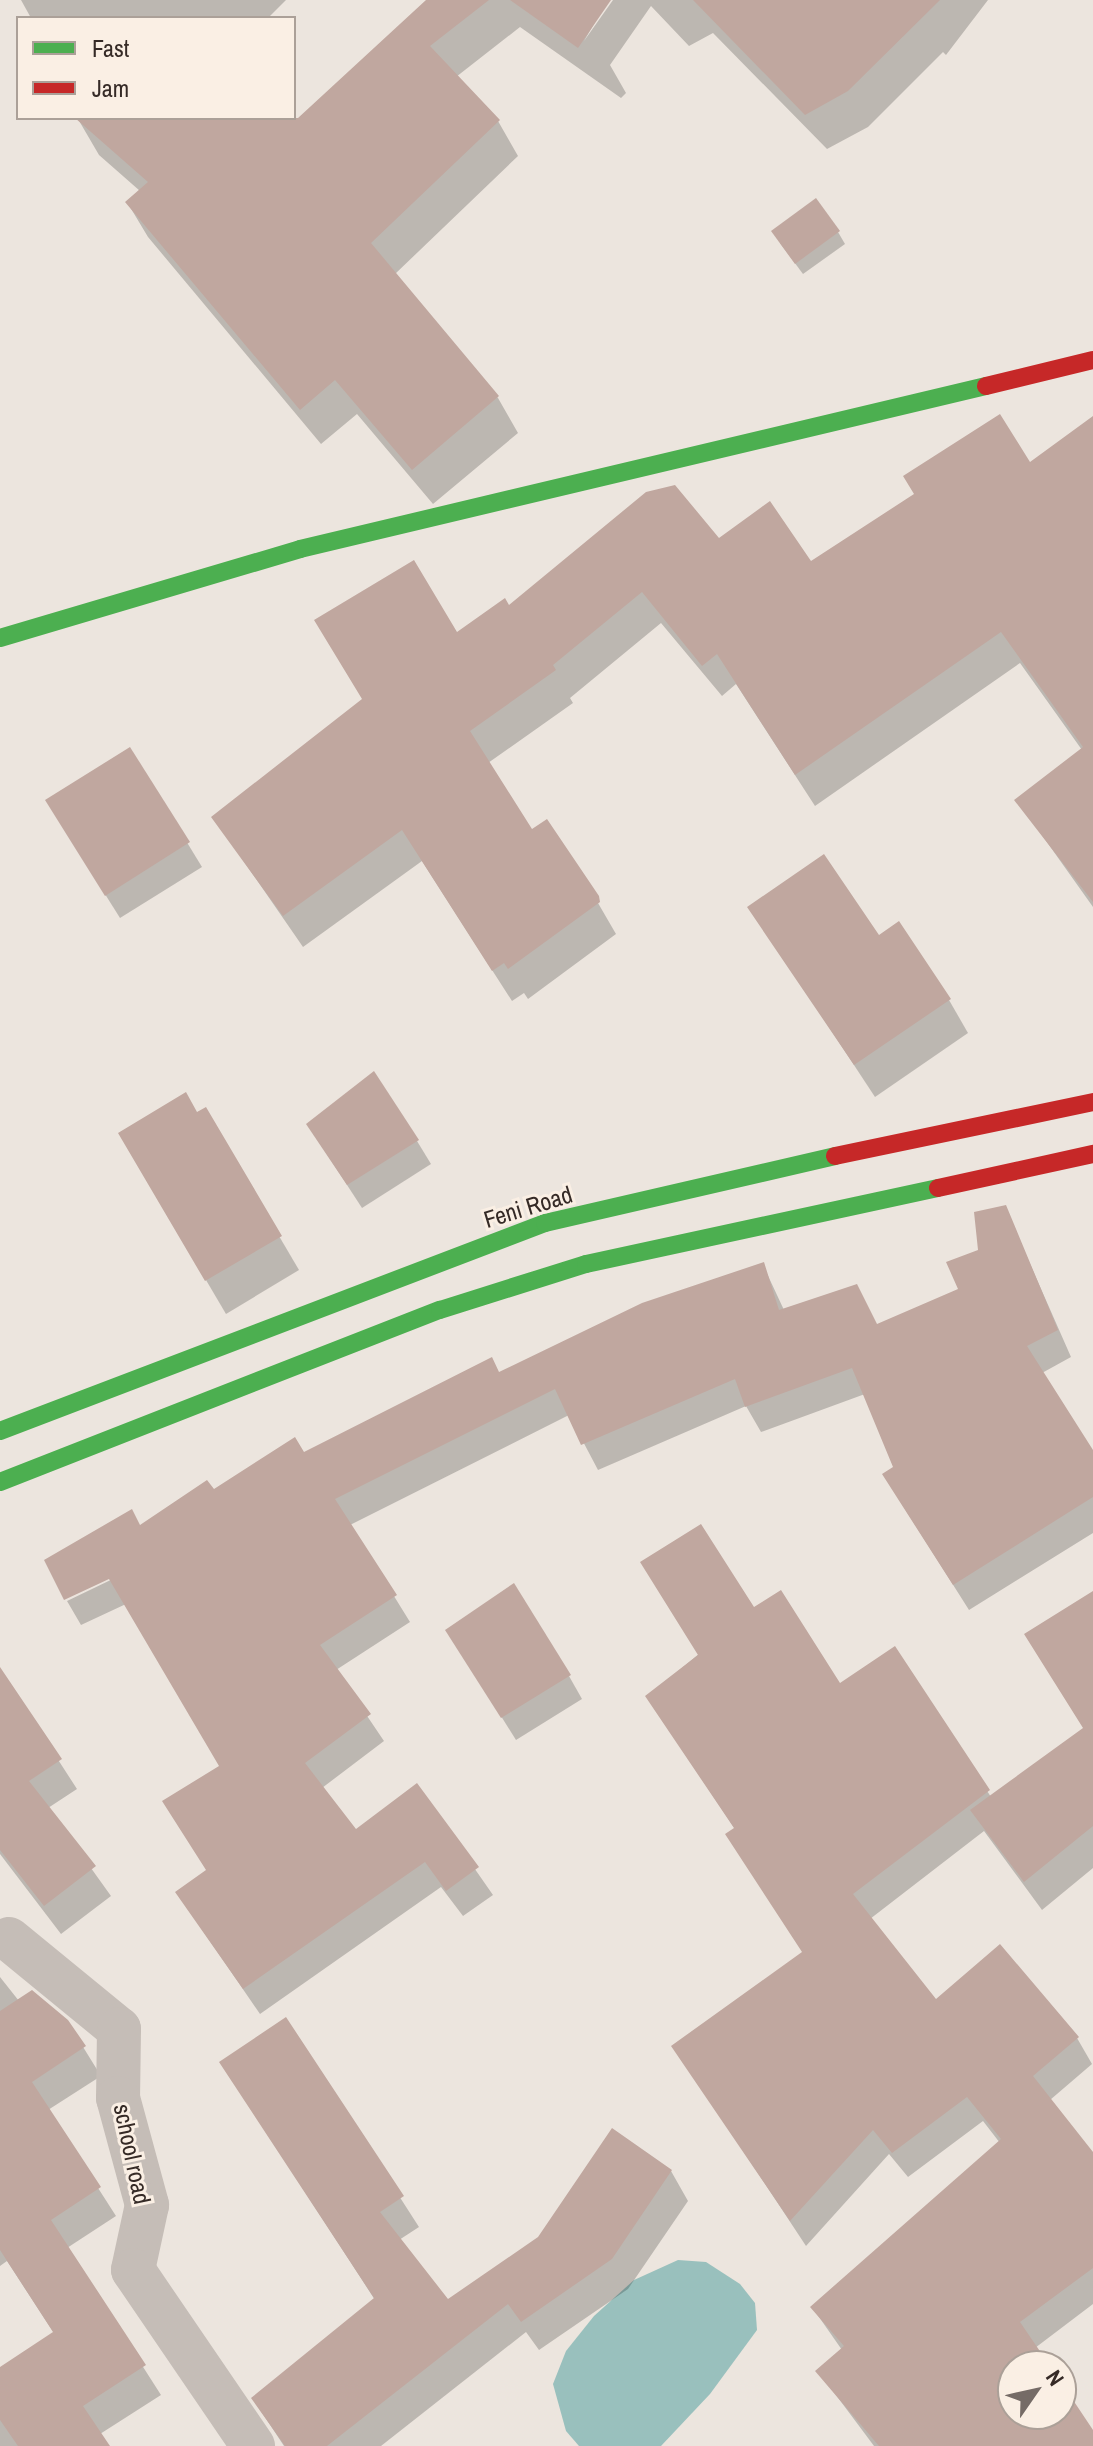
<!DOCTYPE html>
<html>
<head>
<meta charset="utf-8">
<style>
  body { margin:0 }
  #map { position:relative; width:1093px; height:2446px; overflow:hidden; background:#ece5de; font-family:"Archivo Narrow",sans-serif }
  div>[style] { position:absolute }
  .water>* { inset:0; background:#99c0bd }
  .shadow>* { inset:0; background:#0003 }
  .building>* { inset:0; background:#c0a79f }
  .street>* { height:44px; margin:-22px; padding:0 22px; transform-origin:22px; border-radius:22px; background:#c5bdb7 }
  .fast>* { height:18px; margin:-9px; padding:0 9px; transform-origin:9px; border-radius:9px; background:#4caf50 }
  .jam>* { height:18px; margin:-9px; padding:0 9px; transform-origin:9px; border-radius:9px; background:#c62828 }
  span { translate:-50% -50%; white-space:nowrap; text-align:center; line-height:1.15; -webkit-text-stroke:6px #faefe4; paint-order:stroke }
  .street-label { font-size:24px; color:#352a26 }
  .legend { position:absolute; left:16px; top:16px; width:280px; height:104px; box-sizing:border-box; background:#faefe4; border:2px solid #aba098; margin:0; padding:10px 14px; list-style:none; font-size:24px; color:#352a26 }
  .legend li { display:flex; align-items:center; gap:16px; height:40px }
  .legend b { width:40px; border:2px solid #aba098 }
  .north { position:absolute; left:997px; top:2350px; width:80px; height:80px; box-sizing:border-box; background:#faefe4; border:2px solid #aba098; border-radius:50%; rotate:56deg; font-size:22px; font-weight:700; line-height:32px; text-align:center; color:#352a26 }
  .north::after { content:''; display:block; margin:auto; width:28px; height:36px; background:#756b66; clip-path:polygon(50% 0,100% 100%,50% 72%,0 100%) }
</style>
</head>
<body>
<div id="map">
  <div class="water">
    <div style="clip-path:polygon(678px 2260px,706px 2262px,740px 2284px,755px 2303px,757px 2330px,710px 2394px,661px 2446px,579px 2446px,566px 2431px,553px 2384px,566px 2351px,594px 2316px,634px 2280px)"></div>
  </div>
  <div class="shadow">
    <div style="clip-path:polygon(21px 0,286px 0,268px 18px,31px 18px)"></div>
    <div style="clip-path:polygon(429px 0,608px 0,584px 41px,613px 0,988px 0,946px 55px,943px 52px,868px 127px,827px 149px,713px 33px,689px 46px,651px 6px,610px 65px,626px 93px,621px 98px,520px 27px,456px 77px,498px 121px,518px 156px,394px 275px,498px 398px,518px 433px,433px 504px,357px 414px,321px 444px,148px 237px,127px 202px,140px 191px,99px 155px,78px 119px,263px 118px,279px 138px)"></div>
    <div style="clip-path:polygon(838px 232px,845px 244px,803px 274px,780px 243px)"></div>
    <div style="clip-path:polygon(1093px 419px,1093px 907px,1017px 800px,1082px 750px,1020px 663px,815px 806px,736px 684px,722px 696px,661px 623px,570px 698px,573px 703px,488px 763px,532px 832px,598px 903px,616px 934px,528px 999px,524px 993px,512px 1001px,422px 861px,303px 947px,214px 818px,456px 635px,509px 608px,718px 541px,810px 564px,1030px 465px)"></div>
    <div style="clip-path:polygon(130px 749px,202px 867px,120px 918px,61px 824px)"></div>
    <div style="clip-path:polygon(750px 907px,878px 938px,949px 1000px,968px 1033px,875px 1097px)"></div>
    <div style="clip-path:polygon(205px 1110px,299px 1270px,226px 1314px,120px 1134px)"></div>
    <div style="clip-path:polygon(308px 1125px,417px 1141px,431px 1164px,362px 1208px)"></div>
    <div style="clip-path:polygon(1005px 1207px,1071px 1357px,1042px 1373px,1093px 1454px,1093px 1533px,969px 1610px,900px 1501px,896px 1468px,865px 1394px,761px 1432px,746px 1406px,598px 1470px,569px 1415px,350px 1525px,410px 1622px,336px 1670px,384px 1741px,322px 1788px,356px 1832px,417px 1786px,493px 1895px,463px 1916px,441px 1887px,260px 2014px,177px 1893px,208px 1871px,221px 1766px,126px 1604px,81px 1625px,67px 1601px,119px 1576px,140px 1528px,213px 1492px,763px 1265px,784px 1310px,878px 1326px,961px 1290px)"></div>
    <div style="clip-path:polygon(1093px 1594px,1093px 1868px,1042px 1910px,984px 1831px,870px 1919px,936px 2002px,1077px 2038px,1092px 2064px,1050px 2100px,1093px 2155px,1093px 2304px,1035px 2348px,1048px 2366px,1013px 2366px,1013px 2414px,1061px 2414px,1061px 2386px,1093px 2433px,1093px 2446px,874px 2446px,818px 2371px,842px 2350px,812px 2307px,1000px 2143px,983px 2121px,908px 2177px,889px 2154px,806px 2246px,674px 2046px,804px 1953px,735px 1829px,647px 1697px,753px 1609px,839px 1686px,894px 1649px,991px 1797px,1084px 1729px)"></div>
    <div style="clip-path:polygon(462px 1654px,569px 1676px,582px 1699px,516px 1740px)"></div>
    <div style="clip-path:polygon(0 1670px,77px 1789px,48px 1808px,111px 1896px,61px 1934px,0 1854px)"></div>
    <div style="clip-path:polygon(0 1977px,19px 2001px,67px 2021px,101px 2076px,48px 2110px,116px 2216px,67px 2248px,161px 2395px,100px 2434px,108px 2446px,0 2446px,0 2370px,54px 2333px,7px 2261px,0 2266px)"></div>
    <div style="clip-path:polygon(286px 2020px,419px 2227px,399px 2240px,448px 2302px,671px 2171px,688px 2201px,628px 2289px,539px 2350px,526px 2332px,381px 2446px,284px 2446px,253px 2399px,375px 2300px,221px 2062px)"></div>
  </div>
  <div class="building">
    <div style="clip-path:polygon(426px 0,489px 0,430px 46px,500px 120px,371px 243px,499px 396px,412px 470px,335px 380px,300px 410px,125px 202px,148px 182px,75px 118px,298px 118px)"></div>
    <div style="clip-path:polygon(510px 0,611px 0,578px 48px)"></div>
    <div style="clip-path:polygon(693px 0,940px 0,848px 91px,805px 115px)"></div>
    <div style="clip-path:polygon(816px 198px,840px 231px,795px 264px,771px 231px)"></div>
    <div style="clip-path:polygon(1000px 414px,1030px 462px,1093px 416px,1093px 902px,1014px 800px,1083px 747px,1001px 632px,795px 775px,717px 654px,702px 666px,642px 592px,553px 665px,556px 670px,470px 731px,532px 829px,547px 819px,599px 896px,600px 902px,508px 969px,504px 963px,492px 971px,402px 830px,283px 916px,211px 817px,362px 699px,314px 620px,414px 560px,457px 632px,505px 598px,509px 605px,646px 492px,675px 485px,719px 538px,770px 501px,811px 561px,914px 494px,903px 476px)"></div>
    <div style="clip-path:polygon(130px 747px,190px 842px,105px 896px,45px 800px)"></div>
    <div style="clip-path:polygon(824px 854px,879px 935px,899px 921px,951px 999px,854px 1065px,747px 907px)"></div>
    <div style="clip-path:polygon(374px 1071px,419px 1140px,347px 1185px,306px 1124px)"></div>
    <div style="clip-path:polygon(186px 1092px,197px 1112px,206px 1107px,282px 1236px,205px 1281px,118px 1133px)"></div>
    <div style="clip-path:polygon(1006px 1205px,1058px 1330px,1027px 1346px,1093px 1450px,1093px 1497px,953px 1585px,882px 1474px,893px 1467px,852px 1368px,745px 1407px,735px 1379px,581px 1445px,555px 1389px,335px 1499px,397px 1595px,320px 1645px,371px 1714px,305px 1763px,356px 1829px,417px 1783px,479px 1867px,446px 1891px,425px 1862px,243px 1989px,175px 1892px,206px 1870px,162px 1801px,219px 1766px,109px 1579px,64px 1600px,44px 1560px,132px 1509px,140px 1525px,207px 1480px,214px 1489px,295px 1437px,304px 1452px,492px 1357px,499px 1372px,642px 1303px,764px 1262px,779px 1310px,857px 1284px,877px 1324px,958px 1289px,946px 1262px,978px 1250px,974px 1212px)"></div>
    <div style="clip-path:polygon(701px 1524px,754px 1607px,781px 1590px,840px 1683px,895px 1646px,990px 1790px,853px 1894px,936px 1999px,1000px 1944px,1079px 2037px,1033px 2076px,1093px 2152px,1093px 2268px,1020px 2322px,1050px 2366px,1013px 2366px,1013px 2414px,1061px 2414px,1061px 2382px,1093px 2430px,1093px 2446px,879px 2446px,815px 2371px,844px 2346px,810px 2307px,1001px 2139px,967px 2097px,892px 2153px,873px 2130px,790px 2221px,671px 2046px,802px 1952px,725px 1834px,734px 1828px,645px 1696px,698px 1655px,640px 1562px)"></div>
    <div style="clip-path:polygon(514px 1583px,571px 1675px,501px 1718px,445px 1630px)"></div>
    <div style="clip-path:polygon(1093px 1591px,1093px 1826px,1024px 1882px,970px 1810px,1083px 1728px,1024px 1634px)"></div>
    <div style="clip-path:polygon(0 1667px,62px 1759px,29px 1781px,96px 1866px,44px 1906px,0 1850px)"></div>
    <div style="clip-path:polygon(32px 1990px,68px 2020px,86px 2046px,32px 2082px,101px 2187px,51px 2220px,146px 2365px,83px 2406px,110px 2446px,18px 2446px,0 2420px,0 2367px,53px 2332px,0 2250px,0 2011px)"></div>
    <div style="clip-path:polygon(286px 2017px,404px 2196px,380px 2212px,448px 2299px,538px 2237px,612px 2128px,672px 2170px,612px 2259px,521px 2322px,508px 2304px,327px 2446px,285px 2446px,251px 2398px,374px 2298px,219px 2062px)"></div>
  </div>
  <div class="street">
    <div style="left:9px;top:1939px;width:142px;rotate:39.3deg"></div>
    <div style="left:119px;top:2029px;width:69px;rotate:90.8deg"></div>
    <div style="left:118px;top:2098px;width:111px;rotate:74.8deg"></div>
    <div style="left:147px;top:2205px;width:66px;rotate:102.2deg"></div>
    <div style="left:133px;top:2270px;width:213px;rotate:55.7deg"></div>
  </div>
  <div class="fast">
    <div style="left:0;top:638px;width:313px;rotate:-16.5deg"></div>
    <div style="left:300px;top:549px;width:705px;rotate:-13.37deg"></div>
    <div style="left:0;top:1431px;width:583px;rotate:-20.89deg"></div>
    <div style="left:545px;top:1223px;width:298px;rotate:-13deg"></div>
    <div style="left:0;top:1482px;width:472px;rotate:-21.4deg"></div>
    <div style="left:440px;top:1310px;width:153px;rotate:-17.5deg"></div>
    <div style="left:586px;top:1264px;width:360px;rotate:-12.2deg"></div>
  </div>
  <div class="jam">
    <div style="left:986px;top:386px;width:110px;rotate:-13.7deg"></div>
    <div style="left:835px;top:1156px;width:264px;rotate:-11.8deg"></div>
    <div style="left:938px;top:1188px;width:159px;rotate:-12.4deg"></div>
  </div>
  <div class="street-label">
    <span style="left:528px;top:1207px;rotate:-17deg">Feni Road</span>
    <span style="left:132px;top:2154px;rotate:78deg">school road</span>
  </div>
  <ul class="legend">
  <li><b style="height:10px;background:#4caf50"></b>Fast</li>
  <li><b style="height:10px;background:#c62828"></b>Jam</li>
  </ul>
  <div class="north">N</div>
</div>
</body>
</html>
